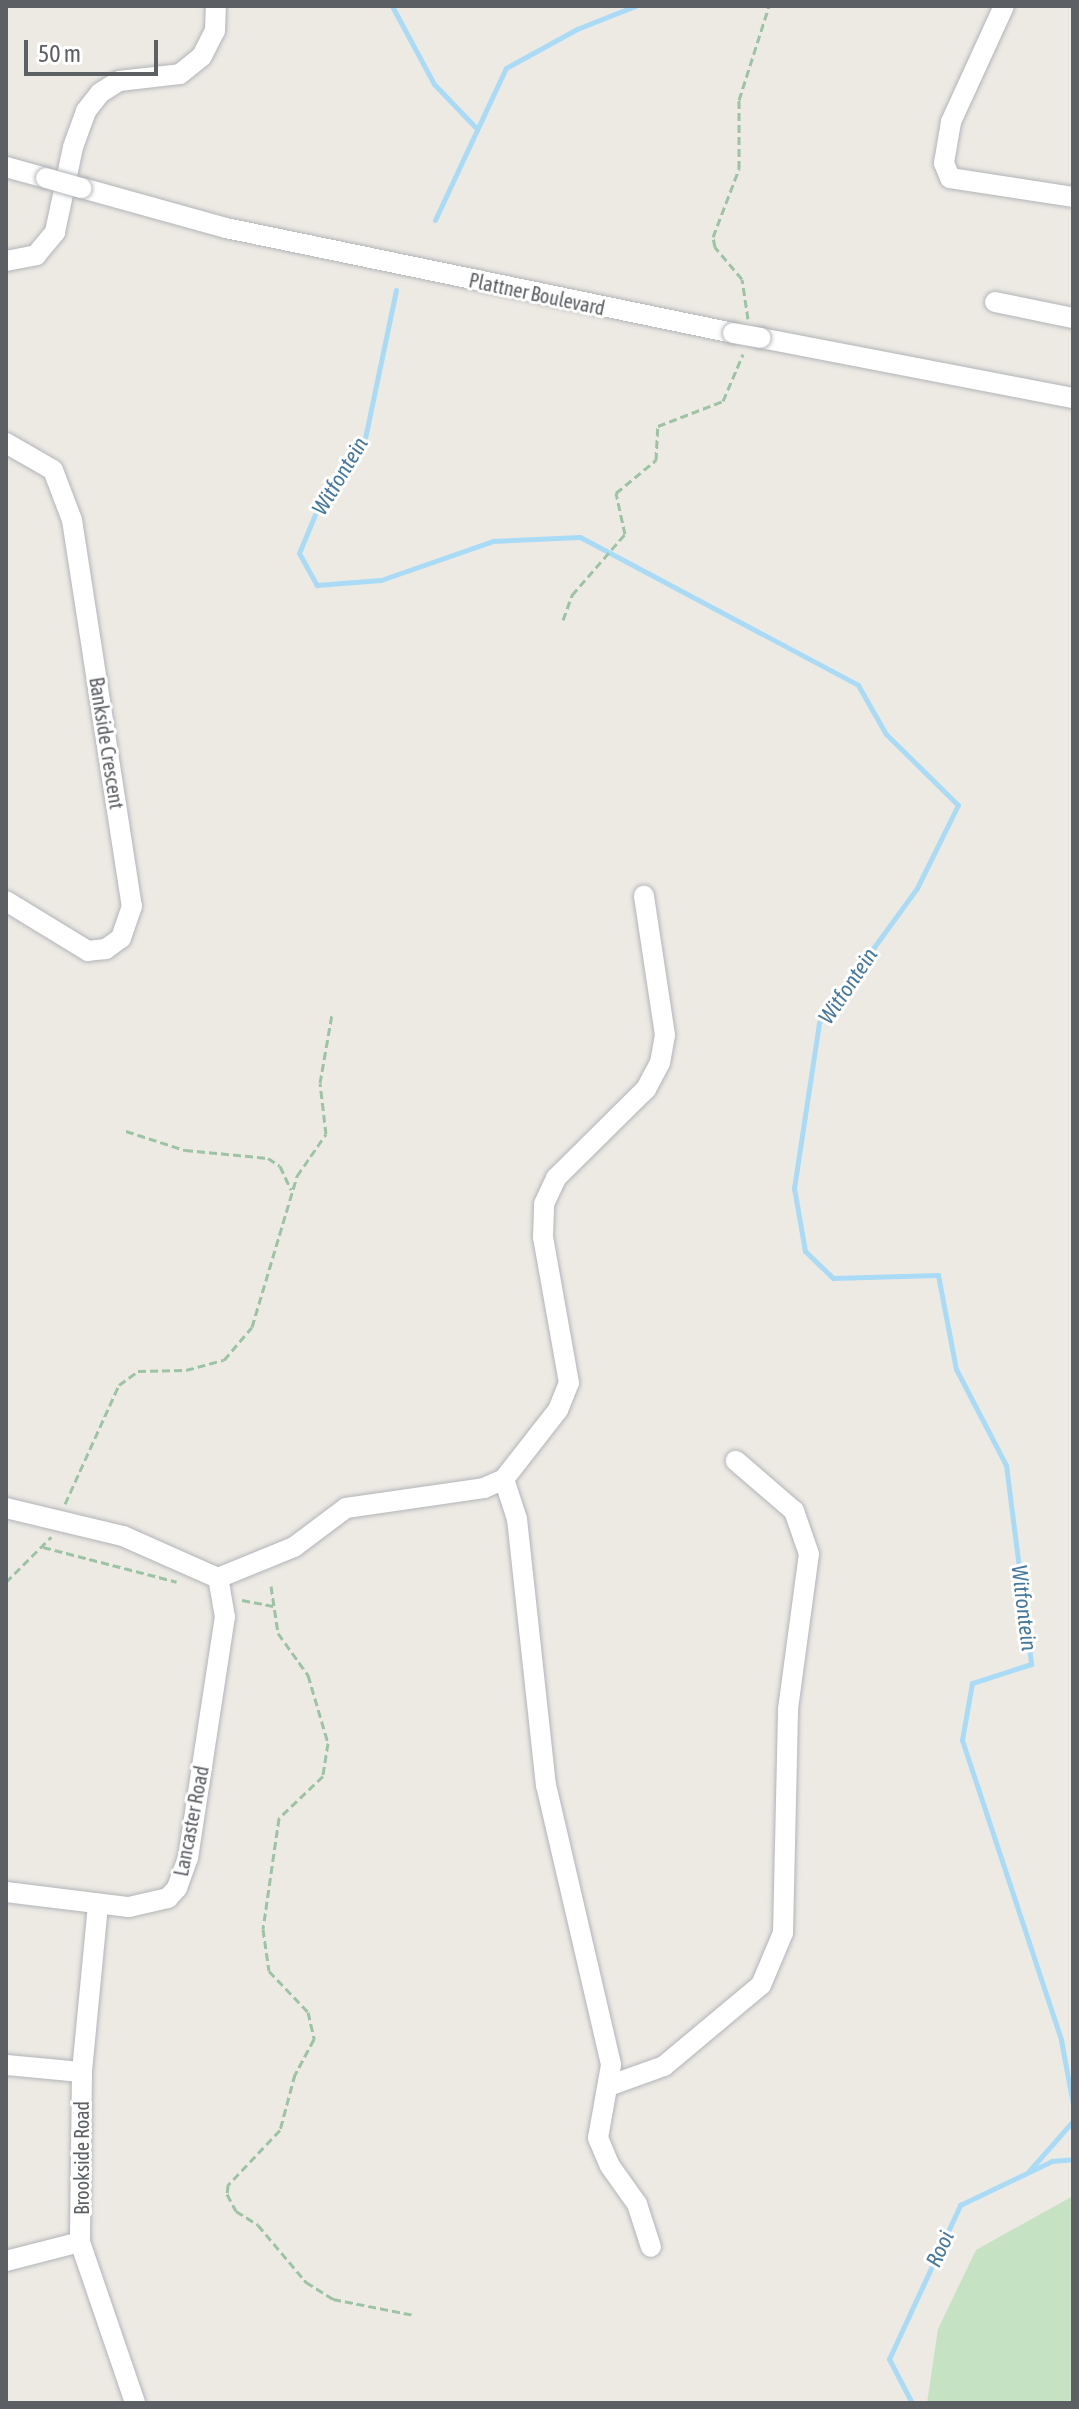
<!DOCTYPE html>
<html>
<head>
<meta charset="utf-8">
<style>
  body { margin:0 }
  #map { position:relative; width:1079px; height:2409px; overflow:hidden; background:#edeae4; font-family:"Asap Condensed",sans-serif }
  div>[style] { position:absolute }
  .green>* { inset:0; background:#c5e2c3 }
  .stream>* { height:5px; margin:-2.5px; padding:0 2.5px; transform-origin:2.5px; border-radius:2.5px; background:#aadbf6 }
  .path>* { height:3px; margin-top:-1.5px; transform-origin:0; background:repeating-linear-gradient(90deg,#9cc3a4 0 8px,transparent 0 12px) }
  .roads { filter:drop-shadow(0 0 2px #b1b4b8) drop-shadow(0 0 2px #b1b4b8) }
  .minor>* { height:20px; margin:-10px; padding:0 10px; transform-origin:10px; border-radius:10px; background:#fff }
  .bridges { filter:drop-shadow(0 0 2px #b1b4b8) drop-shadow(0 0 2px #b1b4b8) }
  .minor-bridge>* { height:20px; margin:-10px; padding:0 10px; transform-origin:10px; border-radius:10px; background:#fff }
  span { translate:-50% -50%; white-space:nowrap; text-align:center; line-height:1.15; -webkit-text-stroke:6px #fff; paint-order:stroke }
  .street-label { font-size:20px; color:#5c5f63 }
  .water-label { font-size:22px; color:#47789e; font-style:italic }
  .frame { position:absolute; inset:0; border:8px solid #5c5f63; pointer-events:none }
  .scale { position:absolute; left:24px; top:40px; width:134px; height:36px; box-sizing:border-box; border:4px solid #5c5f63; border-top:0; padding-left:10px; font-size:24px; line-height:28px; white-space:nowrap; color:#5c5f63; -webkit-text-stroke:6px #fff; paint-order:stroke }
</style>
</head>
<body>
<div id="map">
  <div class="green">
    <div style="clip-path:polygon(1073px 2196px,1073px 2403px,927px 2403px,938px 2329px,976px 2250px)"></div>
  </div>
  <div class="stream">
    <div style="left:392px;top:6px;width:89px;rotate:61.7deg"></div>
    <div style="left:434px;top:84px;width:62px;rotate:46.3deg"></div>
    <div style="left:435px;top:220px;width:168px;rotate:-65deg"></div>
    <div style="left:506px;top:68px;width:81px;rotate:-28.8deg"></div>
    <div style="left:577px;top:29px;width:62px;rotate:-21.6deg"></div>
    <div style="left:396px;top:290px;width:152px;rotate:101.8deg"></div>
    <div style="left:365px;top:439px;width:75px;rotate:125.8deg"></div>
    <div style="left:321px;top:500px;width:57px;rotate:112.5deg"></div>
    <div style="left:299px;top:553px;width:37px;rotate:61deg"></div>
    <div style="left:317px;top:585px;width:64px;rotate:-4.5deg"></div>
    <div style="left:381px;top:580px;width:119px;rotate:-19.2deg"></div>
    <div style="left:493px;top:541px;width:87px;rotate:-2.6deg"></div>
    <div style="left:580px;top:537px;width:315px;rotate:28deg"></div>
    <div style="left:858px;top:685px;width:56px;rotate:60.3deg"></div>
    <div style="left:886px;top:734px;width:101px;rotate:44.6deg"></div>
    <div style="left:958px;top:805px;width:93px;rotate:116.3deg"></div>
    <div style="left:917px;top:888px;width:167px;rotate:126deg"></div>
    <div style="left:819px;top:1023px;width:167px;rotate:98.6deg"></div>
    <div style="left:794px;top:1188px;width:64px;rotate:80.1deg"></div>
    <div style="left:805px;top:1251px;width:39px;rotate:44deg"></div>
    <div style="left:833px;top:1278px;width:105px;rotate:-1.6deg"></div>
    <div style="left:938px;top:1275px;width:96px;rotate:79.2deg"></div>
    <div style="left:956px;top:1369px;width:108px;rotate:62.5deg"></div>
    <div style="left:1006px;top:1465px;width:201px;rotate:82.8deg"></div>
    <div style="left:1031px;top:1664px;width:62px;rotate:162.1deg"></div>
    <div style="left:972px;top:1683px;width:58px;rotate:100deg"></div>
    <div style="left:962px;top:1740px;width:316px;rotate:71.7deg"></div>
    <div style="left:1061px;top:2040px;width:65px;rotate:79.4deg"></div>
    <div style="left:1029px;top:2171px;width:67px;rotate:-48.7deg"></div>
    <div style="left:912px;top:2403px;width:50px;rotate:-117.6deg"></div>
    <div style="left:889px;top:2359px;width:170px;rotate:-65.2deg"></div>
    <div style="left:960px;top:2205px;width:102px;rotate:-25.6deg"></div>
    <div style="left:1052px;top:2161px;width:21px;rotate:-5deg"></div>
  </div>
  <div class="path">
    <div style="left:748px;top:319px;width:40px;rotate:-98.5deg"></div>
    <div style="left:742px;top:279px;width:42px;rotate:-130.2deg"></div>
    <div style="left:715px;top:247px;width:10px;rotate:-101deg"></div>
    <div style="left:713px;top:237px;width:73px;rotate:-69.1deg"></div>
    <div style="left:739px;top:169px;width:69px;rotate:-90deg"></div>
    <div style="left:739px;top:100px;width:99px;rotate:-72.3deg"></div>
    <div style="left:563px;top:620px;width:27px;rotate:-70deg"></div>
    <div style="left:572px;top:595px;width:81px;rotate:-49deg"></div>
    <div style="left:625px;top:534px;width:42px;rotate:-102.4deg"></div>
    <div style="left:616px;top:493px;width:52px;rotate:-39.5deg"></div>
    <div style="left:656px;top:460px;width:34px;rotate:-87deg"></div>
    <div style="left:658px;top:426px;width:70px;rotate:-21deg"></div>
    <div style="left:723px;top:401px;width:51px;rotate:-66.9deg"></div>
    <div style="left:126px;top:1131px;width:62px;rotate:17.9deg"></div>
    <div style="left:185px;top:1150px;width:83px;rotate:5.5deg"></div>
    <div style="left:268px;top:1158px;width:14px;rotate:34deg"></div>
    <div style="left:280px;top:1166px;width:26px;rotate:65deg"></div>
    <div style="left:65px;top:1504px;width:131px;rotate:-65.6deg"></div>
    <div style="left:119px;top:1385px;width:24px;rotate:-36deg"></div>
    <div style="left:138px;top:1371px;width:48px;rotate:-1.2deg"></div>
    <div style="left:186px;top:1370px;width:39px;rotate:-15deg"></div>
    <div style="left:224px;top:1360px;width:43px;rotate:-49.7deg"></div>
    <div style="left:252px;top:1327px;width:158px;rotate:-73.4deg"></div>
    <div style="left:297px;top:1176px;width:51px;rotate:-55.4deg"></div>
    <div style="left:326px;top:1134px;width:51px;rotate:-96.7deg"></div>
    <div style="left:320px;top:1083px;width:70px;rotate:-80.1deg"></div>
    <div style="left:43px;top:1547px;width:138px;rotate:14.6deg"></div>
    <div style="left:6px;top:1582px;width:64px;rotate:-45deg"></div>
    <div style="left:271px;top:1586px;width:48px;rotate:81.5deg"></div>
    <div style="left:278px;top:1633px;width:52px;rotate:54.5deg"></div>
    <div style="left:308px;top:1675px;width:71px;rotate:73.6deg"></div>
    <div style="left:328px;top:1743px;width:33px;rotate:99deg"></div>
    <div style="left:323px;top:1776px;width:61px;rotate:136.3deg"></div>
    <div style="left:279px;top:1818px;width:112px;rotate:98.2deg"></div>
    <div style="left:263px;top:1929px;width:42px;rotate:81.9deg"></div>
    <div style="left:269px;top:1971px;width:57px;rotate:46.4deg"></div>
    <div style="left:308px;top:2012px;width:28px;rotate:77deg"></div>
    <div style="left:314px;top:2039px;width:40px;rotate:118deg"></div>
    <div style="left:295px;top:2074px;width:58px;rotate:105deg"></div>
    <div style="left:280px;top:2130px;width:76px;rotate:133.4deg"></div>
    <div style="left:228px;top:2185px;width:9px;rotate:96deg"></div>
    <div style="left:227px;top:2194px;width:19px;rotate:62deg"></div>
    <div style="left:236px;top:2211px;width:26px;rotate:32deg"></div>
    <div style="left:258px;top:2225px;width:75px;rotate:49.9deg"></div>
    <div style="left:306px;top:2282px;width:32px;rotate:32deg"></div>
    <div style="left:333px;top:2299px;width:83px;rotate:11.2deg"></div>
    <div style="left:242px;top:1600px;width:33px;rotate:11deg"></div>
  </div>
  <div class="roads">
    <div class="minor">
      <div style="left:1004px;top:6px;width:128px;rotate:114.6deg"></div>
      <div style="left:951px;top:122px;width:42px;rotate:99.7deg"></div>
      <div style="left:944px;top:163px;width:16px;rotate:68deg"></div>
      <div style="left:950px;top:178px;width:124px;rotate:8.8deg"></div>
      <div style="left:6px;top:167px;width:41px;rotate:15.4deg"></div>
      <div style="left:82px;top:188px;width:149px;rotate:15.5deg"></div>
      <div style="left:226px;top:228px;width:518px;rotate:11.7deg"></div>
      <div style="left:6px;top:261px;width:31px;rotate:-11deg"></div>
      <div style="left:36px;top:255px;width:30px;rotate:-50deg"></div>
      <div style="left:55px;top:232px;width:87px;rotate:-78deg"></div>
      <div style="left:73px;top:147px;width:38px;rotate:-70deg"></div>
      <div style="left:86px;top:111px;width:23px;rotate:-52deg"></div>
      <div style="left:100px;top:93px;width:22px;rotate:-32deg"></div>
      <div style="left:119px;top:81px;width:61px;rotate:-6.5deg"></div>
      <div style="left:180px;top:74px;width:28px;rotate:-39deg"></div>
      <div style="left:202px;top:56px;width:28px;rotate:-63deg"></div>
      <div style="left:215px;top:31px;width:25px;rotate:-88deg"></div>
      <div style="left:995px;top:302px;width:80px;rotate:11.6deg"></div>
      <div style="left:761px;top:338px;width:318px;rotate:10.9deg"></div>
      <div style="left:6px;top:443px;width:54px;rotate:29.9deg"></div>
      <div style="left:53px;top:470px;width:53px;rotate:69.2deg"></div>
      <div style="left:72px;top:520px;width:391px;rotate:81.2deg"></div>
      <div style="left:132px;top:906px;width:34px;rotate:109deg"></div>
      <div style="left:121px;top:938px;width:19px;rotate:144deg"></div>
      <div style="left:106px;top:949px;width:18px;rotate:174deg"></div>
      <div style="left:88px;top:951px;width:96px;rotate:-148.6deg"></div>
      <div style="left:504px;top:1479px;width:42px;rotate:72deg"></div>
      <div style="left:517px;top:1519px;width:268px;rotate:83.8deg"></div>
      <div style="left:546px;top:1785px;width:287px;rotate:76.9deg"></div>
      <div style="left:611px;top:2065px;width:74px;rotate:100.1deg"></div>
      <div style="left:598px;top:2138px;width:30px;rotate:67deg"></div>
      <div style="left:610px;top:2166px;width:47px;rotate:54.6deg"></div>
      <div style="left:637px;top:2204px;width:45px;rotate:72deg"></div>
      <div style="left:6px;top:1508px;width:120px;rotate:13.5deg"></div>
      <div style="left:123px;top:1536px;width:104px;rotate:23.9deg"></div>
      <div style="left:218px;top:1578px;width:82px;rotate:-22.2deg"></div>
      <div style="left:294px;top:1547px;width:65px;rotate:-36.9deg"></div>
      <div style="left:346px;top:1508px;width:139px;rotate:-8.2deg"></div>
      <div style="left:484px;top:1488px;width:22px;rotate:-24deg"></div>
      <div style="left:504px;top:1479px;width:88px;rotate:-52deg"></div>
      <div style="left:558px;top:1410px;width:29px;rotate:-68deg"></div>
      <div style="left:569px;top:1383px;width:148px;rotate:-100.1deg"></div>
      <div style="left:543px;top:1237px;width:33px;rotate:-88deg"></div>
      <div style="left:544px;top:1204px;width:29px;rotate:-65deg"></div>
      <div style="left:556px;top:1178px;width:127px;rotate:-44.7deg"></div>
      <div style="left:646px;top:1089px;width:30px;rotate:-62deg"></div>
      <div style="left:660px;top:1063px;width:28px;rotate:-80deg"></div>
      <div style="left:665px;top:1035px;width:141px;rotate:-98.6deg"></div>
      <div style="left:6px;top:1892px;width:124px;rotate:7deg"></div>
      <div style="left:129px;top:1907px;width:40px;rotate:-13deg"></div>
      <div style="left:168px;top:1898px;width:13px;rotate:-48deg"></div>
      <div style="left:177px;top:1888px;width:32px;rotate:-70deg"></div>
      <div style="left:188px;top:1858px;width:244px;rotate:-81.3deg"></div>
      <div style="left:225px;top:1617px;width:40px;rotate:-100deg"></div>
      <div style="left:98px;top:1905px;width:168px;rotate:95.5deg"></div>
      <div style="left:82px;top:2072px;width:170px;rotate:90.7deg"></div>
      <div style="left:80px;top:2242px;width:170px;rotate:71.1deg"></div>
      <div style="left:6px;top:2065px;width:76px;rotate:5.3deg"></div>
      <div style="left:611px;top:2085px;width:56px;rotate:-19.7deg"></div>
      <div style="left:664px;top:2066px;width:126px;rotate:-39.9deg"></div>
      <div style="left:761px;top:1985px;width:56px;rotate:-67.1deg"></div>
      <div style="left:783px;top:1933px;width:224px;rotate:-88.7deg"></div>
      <div style="left:788px;top:1709px;width:156px;rotate:-82.3deg"></div>
      <div style="left:809px;top:1554px;width:46px;rotate:-109.2deg"></div>
      <div style="left:794px;top:1511px;width:77px;rotate:-139.2deg"></div>
      <div style="left:6px;top:2261px;width:76px;rotate:-14.4deg"></div>
    </div>
  </div>
  <div class="bridges">
    <div class="minor-bridge">
      <div style="left:46px;top:178px;width:37px;rotate:16deg"></div>
      <div style="left:733px;top:333px;width:28px;rotate:10deg"></div>
    </div>
  </div>
  <div class="street-label">
    <span style="left:537px;top:294px;rotate:12deg">Plattner Boulevard</span>
    <span style="left:107px;top:743px;rotate:81deg">Bankside Crescent</span>
    <span style="left:191px;top:1821px;rotate:-79deg">Lancaster Road</span>
    <span style="left:81px;top:2158px;rotate:-90deg">Brookside Road</span>
  </div>
  <div class="water-label">
    <span style="left:340px;top:476px;rotate:-59deg">Witfontein</span>
    <span style="left:848px;top:986px;rotate:-56deg">Witfontein</span>
    <span style="left:1024px;top:1608px;rotate:83deg">Witfontein</span>
    <span style="left:940px;top:2249px;rotate:-65deg">Rooi</span>
  </div>
  <div class="frame"></div>
  <div class="scale">50 m</div>
</div>
</body>
</html>
